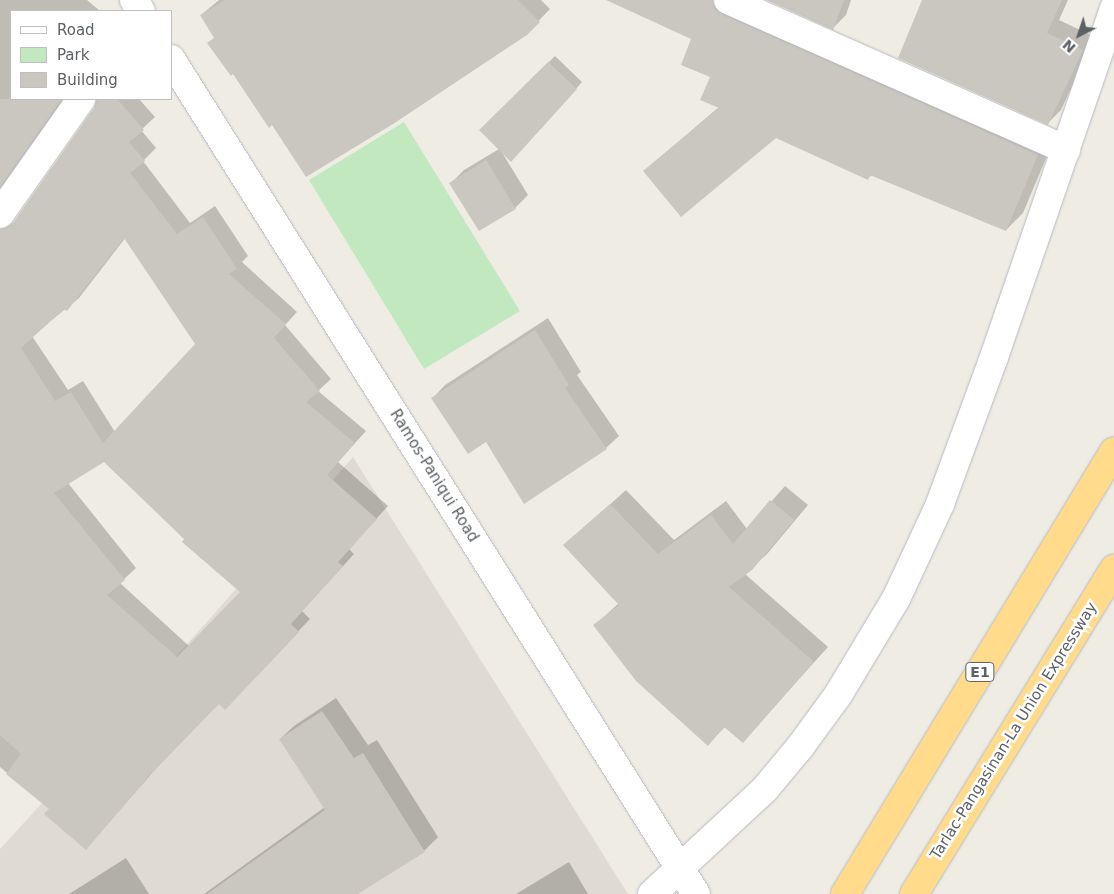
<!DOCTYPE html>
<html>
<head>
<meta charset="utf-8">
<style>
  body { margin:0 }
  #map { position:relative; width:1114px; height:894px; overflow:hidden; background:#efece4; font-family:"DejaVu Sans",sans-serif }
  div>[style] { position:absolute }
  .education>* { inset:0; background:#dfdbd2 }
  .green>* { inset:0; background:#c1e8bf }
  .shadow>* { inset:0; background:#0003 }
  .building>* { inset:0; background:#cac7c1 }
  .roads { filter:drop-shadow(0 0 1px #b6babf) drop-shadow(0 0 1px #b6babf) }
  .minor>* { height:28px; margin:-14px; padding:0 14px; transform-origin:14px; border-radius:14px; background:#fff }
  .secondary>* { height:28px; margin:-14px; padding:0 14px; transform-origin:14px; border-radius:14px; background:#fff }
  .motorway>* { height:28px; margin:-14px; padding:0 14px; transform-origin:14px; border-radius:14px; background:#ffdb8b }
  span { translate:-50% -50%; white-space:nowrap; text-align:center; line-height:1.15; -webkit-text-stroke:5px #fff; paint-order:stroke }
  .shield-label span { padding:1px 4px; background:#fff; border:1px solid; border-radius:4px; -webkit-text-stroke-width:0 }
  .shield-label { font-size:14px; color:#5c6165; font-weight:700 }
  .street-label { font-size:15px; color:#5c6165 }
  .legend { position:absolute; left:10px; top:10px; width:162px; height:90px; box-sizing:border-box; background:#fff; border:1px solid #bec0c1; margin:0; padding:6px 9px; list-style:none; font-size:15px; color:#5c6165 }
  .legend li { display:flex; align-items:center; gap:10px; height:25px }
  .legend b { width:25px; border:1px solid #bec0c1 }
  .north { position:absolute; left:1054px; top:10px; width:50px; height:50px; -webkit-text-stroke:4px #fff; paint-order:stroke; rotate:221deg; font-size:14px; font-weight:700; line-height:20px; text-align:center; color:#5c6165 }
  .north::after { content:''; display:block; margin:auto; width:18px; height:22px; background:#5c6165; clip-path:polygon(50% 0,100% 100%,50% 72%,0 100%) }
</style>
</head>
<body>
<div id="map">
  <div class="education">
    <div style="clip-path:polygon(353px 457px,628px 894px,0 894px,0 849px,173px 660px)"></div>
  </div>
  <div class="green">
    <div style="clip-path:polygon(404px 122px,520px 311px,424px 369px,309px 180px)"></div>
  </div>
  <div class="shadow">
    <div style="clip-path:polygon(0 0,87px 0,100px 11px,11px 11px,11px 99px,64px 99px,0 189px)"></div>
    <div style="clip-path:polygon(219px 0,541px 0,550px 9px,526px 34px,273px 124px,201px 15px)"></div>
    <div style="clip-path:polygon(718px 0,1055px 137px,1023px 213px,1006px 230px,872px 175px,868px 178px,776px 137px,644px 171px,719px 107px,702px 16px)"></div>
    <div style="clip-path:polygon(767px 0,851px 0,846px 15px,833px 28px)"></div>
    <div style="clip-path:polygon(924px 0,1068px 0,1059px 20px,1095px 37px,1061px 110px,1048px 123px)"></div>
    <div style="clip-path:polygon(555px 56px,582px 82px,517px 154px,503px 154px,528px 195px,515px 208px,451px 183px,464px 170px,499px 149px,481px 130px)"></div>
    <div style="clip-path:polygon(evenodd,97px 99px,139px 99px,155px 117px,141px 130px,156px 148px,143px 161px,190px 223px,215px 206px,248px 256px,242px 262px,297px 312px,285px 325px,331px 379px,318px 391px,366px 431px,338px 462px,388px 506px,349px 549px,354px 554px,302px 611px,310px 619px,237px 696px,219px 702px,160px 764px,97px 836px,50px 809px,0 767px,0 262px,95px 109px,97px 99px,126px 237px,197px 344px,115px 432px,83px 381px,68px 390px,32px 336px,79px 298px,126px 237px,97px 99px,104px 460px,241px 592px,189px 646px,120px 583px,136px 568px,68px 483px,104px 460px)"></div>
    <div style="clip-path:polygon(548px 318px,581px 372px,577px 375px,619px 436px,606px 448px,487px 440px,433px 398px,445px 385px)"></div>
    <div style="clip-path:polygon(785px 486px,808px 505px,767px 554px,745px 574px,828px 647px,743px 741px,726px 726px,708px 744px,595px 625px,619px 603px,565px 545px,626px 490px,674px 540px,726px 501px,747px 529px)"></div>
    <div style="clip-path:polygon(336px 698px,368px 745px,377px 740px,438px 837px,424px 851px,353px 894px,204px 894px,325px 807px,280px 739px,294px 726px)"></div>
    <div style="clip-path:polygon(126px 858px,149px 894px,69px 894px)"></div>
    <div style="clip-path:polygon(569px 862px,588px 894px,516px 894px)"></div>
  </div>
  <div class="building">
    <div style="clip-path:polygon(225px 0,518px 0,540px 22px,527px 35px,393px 124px,306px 177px,272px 125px,269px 128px,233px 74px,231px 76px,207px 43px,214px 38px,200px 15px)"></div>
    <div style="clip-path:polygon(606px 0,713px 0,715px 9px,722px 14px,1038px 155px,1006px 231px,870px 175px,868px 180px,776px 138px,681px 217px,643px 171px,719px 108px,700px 100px,710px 77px,681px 65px,691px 39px)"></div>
    <div style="clip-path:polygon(767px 0,844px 0,833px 30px)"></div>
    <div style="clip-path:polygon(922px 0,1062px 0,1047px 33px,1083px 50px,1048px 125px,898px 58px)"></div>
    <div style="clip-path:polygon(548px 62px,577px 89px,511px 162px,479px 130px)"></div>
    <div style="clip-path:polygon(0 99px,62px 99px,0 187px)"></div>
    <div style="clip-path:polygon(evenodd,96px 99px,117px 99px,144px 130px,129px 142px,145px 161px,130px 173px,177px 234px,203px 217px,237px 269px,229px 274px,286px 324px,274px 338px,320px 391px,306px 402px,355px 443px,327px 475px,377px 519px,338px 562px,343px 566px,291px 624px,299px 632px,225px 710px,219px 704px,148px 777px,86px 850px,44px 814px,49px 809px,6px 774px,21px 754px,0 735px,0 229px,13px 223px,94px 108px,96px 99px,124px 238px,195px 344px,103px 443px,71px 392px,55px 401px,21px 348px,64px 309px,67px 311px,124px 238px,96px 99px,104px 462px,184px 539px,182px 542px,240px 592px,177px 657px,107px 595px,125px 580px,54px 493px,104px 462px)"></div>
    <div style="clip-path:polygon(486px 160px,516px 209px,479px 231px,449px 183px)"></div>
    <div style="clip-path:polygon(535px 330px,569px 385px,565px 388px,607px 449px,524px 504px,486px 442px,468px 454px,431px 398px)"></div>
    <div style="clip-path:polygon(770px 500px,794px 520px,752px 570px,729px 587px,814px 662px,743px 743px,724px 727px,708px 746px,636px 681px,593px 625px,619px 605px,563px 545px,610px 504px,658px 554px,711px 515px,733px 544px)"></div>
    <div style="clip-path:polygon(322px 711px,354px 758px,363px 753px,425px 852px,358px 894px,207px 894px,325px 810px,279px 739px)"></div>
  </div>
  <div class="roads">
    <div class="minor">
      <div style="left:728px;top:0;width:370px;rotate:23.9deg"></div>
      <div style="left:0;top:214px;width:141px;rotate:-54.8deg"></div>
      <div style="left:652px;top:894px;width:154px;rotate:-42.9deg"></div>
      <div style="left:765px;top:789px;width:55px;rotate:-50.2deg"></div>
      <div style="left:800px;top:747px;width:64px;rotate:-53.8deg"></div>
      <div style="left:838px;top:695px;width:112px;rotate:-58.9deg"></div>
      <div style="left:896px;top:599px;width:105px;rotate:-65.1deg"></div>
      <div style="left:940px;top:504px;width:157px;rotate:-69.8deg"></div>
      <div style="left:994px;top:357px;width:369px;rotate:-71deg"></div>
    </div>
    <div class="secondary">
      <div style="left:134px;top:0;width:13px;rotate:58deg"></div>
      <div style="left:171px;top:59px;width:986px;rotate:57.84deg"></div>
    </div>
    <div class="motorway">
      <div style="left:845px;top:894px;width:518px;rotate:-58.73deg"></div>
      <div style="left:914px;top:894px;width:382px;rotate:-58.4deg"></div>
    </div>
  </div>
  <div class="shield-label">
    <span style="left:980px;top:672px">E1</span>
  </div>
  <div class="street-label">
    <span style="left:434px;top:476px;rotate:58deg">Ramos-Paniqui Road</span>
    <span style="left:1014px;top:731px;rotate:-58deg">Tarlac-Pangasinan-La Union Expressway</span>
  </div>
  <ul class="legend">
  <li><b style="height:6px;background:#fff"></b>Road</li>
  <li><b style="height:14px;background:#c1e8bf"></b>Park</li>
  <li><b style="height:14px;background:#cac7c1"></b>Building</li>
  </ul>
  <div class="north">N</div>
</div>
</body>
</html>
